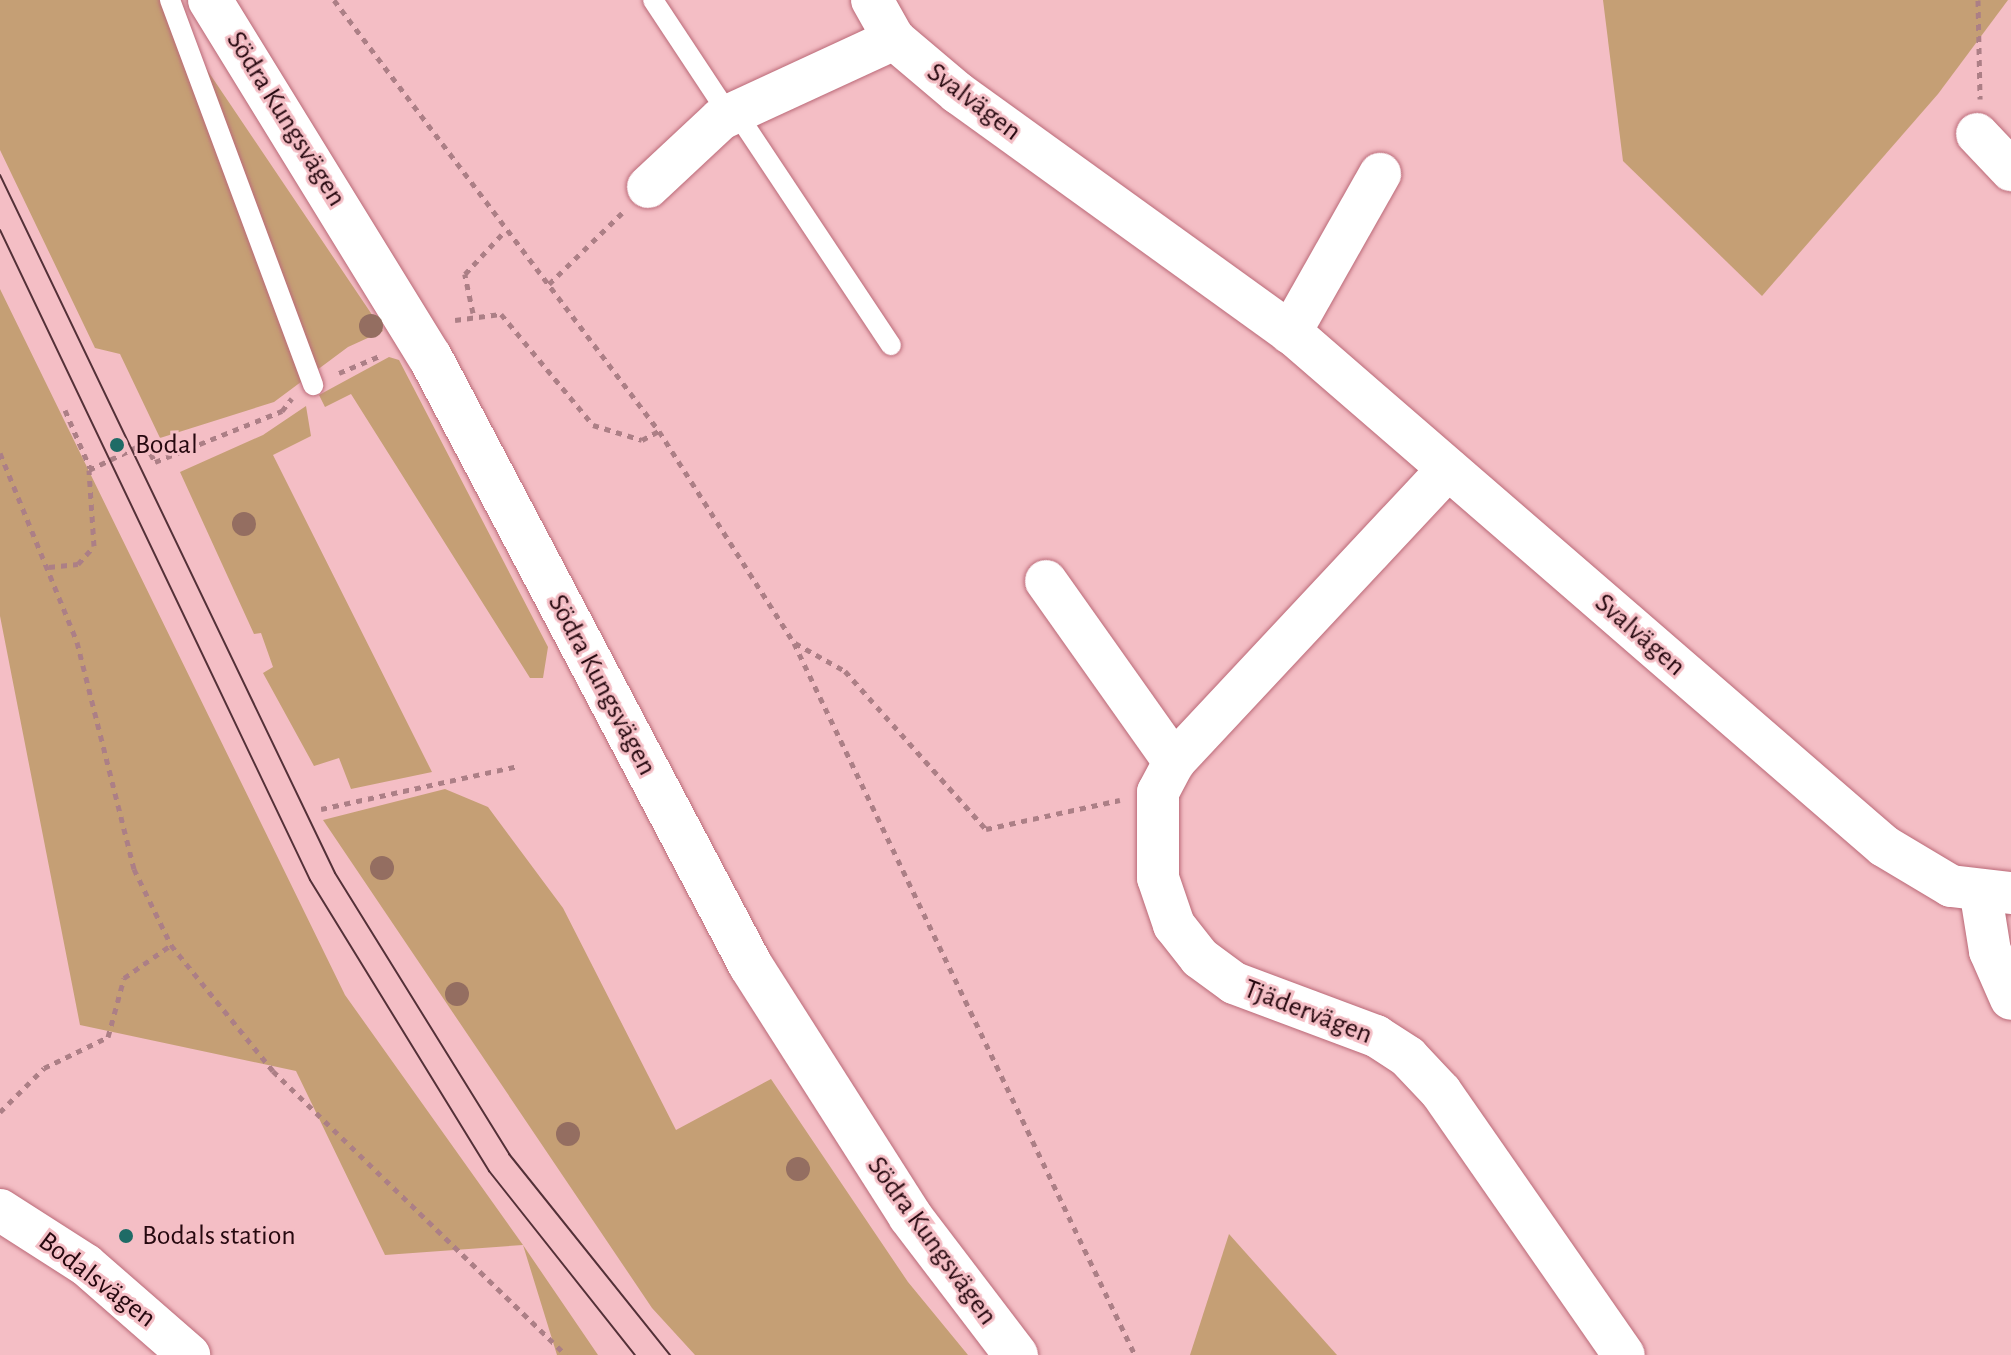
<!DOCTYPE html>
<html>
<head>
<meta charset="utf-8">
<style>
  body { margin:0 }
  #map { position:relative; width:2011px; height:1355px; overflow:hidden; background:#f4bec5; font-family:"Alegreya Sans",sans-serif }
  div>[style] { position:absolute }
  .green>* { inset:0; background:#c59f75 }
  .path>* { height:5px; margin-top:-2.5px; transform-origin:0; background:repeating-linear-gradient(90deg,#ac7f86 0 6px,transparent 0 12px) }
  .roads { filter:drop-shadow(0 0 2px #ba6977) drop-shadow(0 0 2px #ba6977) }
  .service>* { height:20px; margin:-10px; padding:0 10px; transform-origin:10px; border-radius:10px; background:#fff }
  .minor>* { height:42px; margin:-21px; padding:0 21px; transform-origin:21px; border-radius:21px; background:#fff }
  .secondary>* { height:44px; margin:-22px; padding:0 22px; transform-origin:22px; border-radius:22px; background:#fff }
  .tram>* { height:2px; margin:-1px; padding:0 1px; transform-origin:1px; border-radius:1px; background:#543138 }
  .trees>* { width:24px; height:24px; margin:-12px; border-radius:50%; background:#946e61 }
  .dots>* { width:22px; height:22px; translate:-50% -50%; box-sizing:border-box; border:4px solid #f4bec5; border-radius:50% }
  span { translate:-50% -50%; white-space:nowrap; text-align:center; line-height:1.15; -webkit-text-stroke:6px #f4bec5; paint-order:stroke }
  .street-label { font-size:28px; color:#26080f }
  .poi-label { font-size:28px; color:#26080f }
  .left { translate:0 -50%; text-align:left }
</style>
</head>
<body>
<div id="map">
  <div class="green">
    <div style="clip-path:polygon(0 0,160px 0,383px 331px,348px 347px,274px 402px,160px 438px,120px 354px,95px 348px,0 150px)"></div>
    <div style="clip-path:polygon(1603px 0,2008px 0,1938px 94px,1762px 296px,1623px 161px)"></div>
    <div style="clip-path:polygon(0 289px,345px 995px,523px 1245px,598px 1355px,557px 1355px,523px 1245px,385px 1255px,296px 1071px,80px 1025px,0 616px)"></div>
    <div style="clip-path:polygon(389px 357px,399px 360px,548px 647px,543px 678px,530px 678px,351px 394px,325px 407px,319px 395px)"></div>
    <div style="clip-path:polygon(306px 406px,311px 436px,273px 455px,432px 772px,351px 789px,339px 758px,314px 766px,263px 673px,273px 667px,261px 633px,254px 634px,180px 472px,263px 435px)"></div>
    <div style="clip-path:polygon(445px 789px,488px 807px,563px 908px,676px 1130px,771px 1079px,908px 1282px,968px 1355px,695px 1355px,652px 1308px,323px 820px)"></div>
    <div style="clip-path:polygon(1229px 1234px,1337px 1355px,1190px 1355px)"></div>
  </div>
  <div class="path">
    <div style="left:334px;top:0;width:540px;rotate:52.98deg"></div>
    <div style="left:659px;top:431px;width:251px;rotate:57.5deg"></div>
    <div style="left:794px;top:643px;width:789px;rotate:64.41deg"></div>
    <div style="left:1978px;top:0;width:99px;rotate:88.8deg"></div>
    <div style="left:549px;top:284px;width:102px;rotate:-44.2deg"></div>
    <div style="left:473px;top:313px;width:40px;rotate:-102deg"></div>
    <div style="left:465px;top:274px;width:59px;rotate:-47.1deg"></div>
    <div style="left:455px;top:320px;width:46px;rotate:-7.4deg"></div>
    <div style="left:501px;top:314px;width:144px;rotate:50.3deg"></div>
    <div style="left:593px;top:425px;width:51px;rotate:17deg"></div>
    <div style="left:642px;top:440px;width:19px;rotate:-28deg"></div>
    <div style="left:339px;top:373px;width:47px;rotate:-22.7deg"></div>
    <div style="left:65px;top:410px;width:63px;rotate:66.7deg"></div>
    <div style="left:0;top:453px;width:204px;rotate:67.8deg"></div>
    <div style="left:77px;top:642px;width:234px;rotate:75.9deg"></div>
    <div style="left:134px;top:869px;width:85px;rotate:64deg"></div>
    <div style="left:171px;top:945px;width:162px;rotate:51deg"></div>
    <div style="left:273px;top:1071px;width:408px;rotate:44.1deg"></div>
    <div style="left:49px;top:567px;width:29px;rotate:-6deg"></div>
    <div style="left:78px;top:564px;width:24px;rotate:-48deg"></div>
    <div style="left:94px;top:546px;width:76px;rotate:-93.8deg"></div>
    <div style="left:89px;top:470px;width:62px;rotate:-25.7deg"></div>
    <div style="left:145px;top:443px;width:21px;rotate:62deg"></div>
    <div style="left:155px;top:462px;width:137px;rotate:-21.9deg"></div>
    <div style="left:282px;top:411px;width:16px;rotate:-52deg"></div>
    <div style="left:795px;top:643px;width:57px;rotate:29.2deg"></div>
    <div style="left:845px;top:671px;width:212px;rotate:48.3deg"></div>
    <div style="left:986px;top:829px;width:137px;rotate:-12.2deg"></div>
    <div style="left:321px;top:809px;width:203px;rotate:-12.3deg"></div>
    <div style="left:0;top:1112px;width:62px;rotate:-45deg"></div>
    <div style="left:44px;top:1068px;width:71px;rotate:-25.8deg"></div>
    <div style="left:108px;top:1037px;width:61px;rotate:-74.8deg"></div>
    <div style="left:124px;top:978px;width:57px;rotate:-35.1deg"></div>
  </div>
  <div class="roads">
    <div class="service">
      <div style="left:170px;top:0;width:411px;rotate:69.6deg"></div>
      <div style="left:653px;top:0;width:138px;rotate:56.5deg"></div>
      <div style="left:736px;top:112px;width:280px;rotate:56.4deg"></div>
    </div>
    <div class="minor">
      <div style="left:872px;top:0;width:45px;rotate:60.6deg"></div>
      <div style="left:894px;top:39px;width:84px;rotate:40.2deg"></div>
      <div style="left:958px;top:93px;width:415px;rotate:35.8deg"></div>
      <div style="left:1295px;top:336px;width:779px;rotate:40.89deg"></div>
      <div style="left:1884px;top:846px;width:78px;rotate:30.8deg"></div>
      <div style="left:1951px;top:886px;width:60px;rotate:6.7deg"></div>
      <div style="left:1977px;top:134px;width:50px;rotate:46.6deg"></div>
      <div style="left:648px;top:187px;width:100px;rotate:-43deg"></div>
      <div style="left:721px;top:119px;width:191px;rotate:-24.8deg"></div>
      <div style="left:1290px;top:333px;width:183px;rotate:-60.5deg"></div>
      <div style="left:1448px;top:469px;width:401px;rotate:133.1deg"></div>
      <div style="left:1174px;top:762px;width:34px;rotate:118deg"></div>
      <div style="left:1158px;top:792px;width:86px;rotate:90deg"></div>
      <div style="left:1158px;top:878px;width:50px;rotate:71.2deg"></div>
      <div style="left:1174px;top:925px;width:42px;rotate:51.8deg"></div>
      <div style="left:1200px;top:958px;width:42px;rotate:36.3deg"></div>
      <div style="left:1234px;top:983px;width:152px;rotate:20.5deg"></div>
      <div style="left:1376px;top:1036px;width:38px;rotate:33deg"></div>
      <div style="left:1408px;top:1057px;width:48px;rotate:46.7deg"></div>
      <div style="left:1441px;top:1092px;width:320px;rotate:55.2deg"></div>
      <div style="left:1046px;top:581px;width:222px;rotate:54.7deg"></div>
      <div style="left:1981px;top:895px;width:57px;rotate:80.9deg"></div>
      <div style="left:1990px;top:951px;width:52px;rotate:66.4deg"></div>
      <div style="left:0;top:1210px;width:102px;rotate:32.6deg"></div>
      <div style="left:86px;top:1265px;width:137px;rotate:41.1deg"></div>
    </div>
    <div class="secondary">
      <div style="left:210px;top:0;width:419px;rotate:58.4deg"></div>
      <div style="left:430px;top:357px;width:688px;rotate:62.21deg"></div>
      <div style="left:751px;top:966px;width:296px;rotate:57.5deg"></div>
      <div style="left:910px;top:1216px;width:175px;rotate:52.7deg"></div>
    </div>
  </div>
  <div class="tram">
    <div style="left:0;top:175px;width:774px;rotate:64.36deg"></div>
    <div style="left:335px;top:873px;width:331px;rotate:58.2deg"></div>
    <div style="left:509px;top:1154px;width:258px;rotate:51.3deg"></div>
    <div style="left:0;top:230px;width:720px;rotate:64.5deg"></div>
    <div style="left:310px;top:880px;width:342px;rotate:58.4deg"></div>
    <div style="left:489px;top:1171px;width:235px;rotate:51.6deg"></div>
  </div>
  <div class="trees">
    <div style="left:371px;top:326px"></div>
    <div style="left:244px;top:524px"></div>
    <div style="left:382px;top:868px"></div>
    <div style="left:457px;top:994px"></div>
    <div style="left:568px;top:1134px"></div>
    <div style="left:798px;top:1169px"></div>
  </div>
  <div class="dots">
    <div style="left:117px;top:445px;background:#1f6b66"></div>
    <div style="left:126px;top:1236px;background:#1f6b66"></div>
  </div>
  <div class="street-label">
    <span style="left:974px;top:102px;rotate:37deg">Svalvägen</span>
    <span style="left:286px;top:119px;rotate:58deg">Södra Kungsvägen</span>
    <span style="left:1640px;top:635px;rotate:41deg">Svalvägen</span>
    <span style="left:602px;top:685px;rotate:62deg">Södra Kungsvägen</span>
    <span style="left:1308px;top:1012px;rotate:21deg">Tjädervägen</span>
    <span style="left:932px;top:1241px;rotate:54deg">Södra Kungsvägen</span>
    <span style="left:97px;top:1280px;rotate:37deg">Bodalsvägen</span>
  </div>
  <div class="poi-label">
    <span class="left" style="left:135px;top:445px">Bodal</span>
    <span class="left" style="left:142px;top:1236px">Bodals station</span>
  </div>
</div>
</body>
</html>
